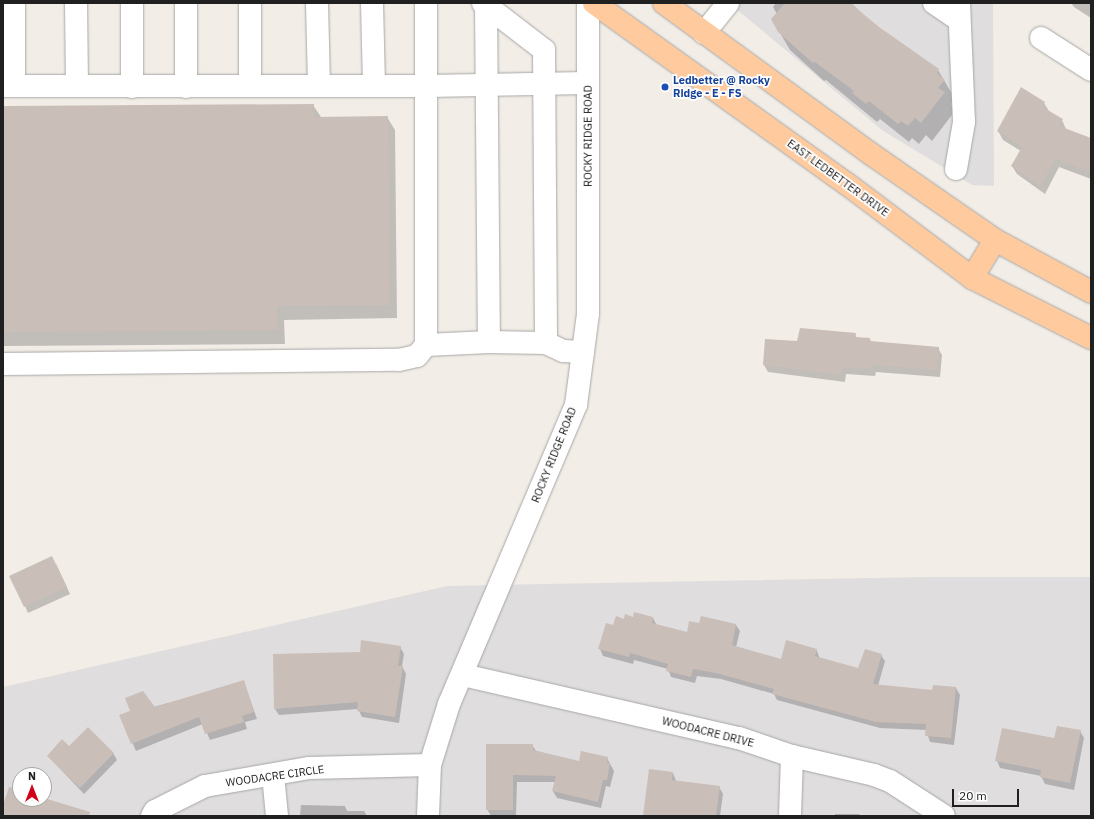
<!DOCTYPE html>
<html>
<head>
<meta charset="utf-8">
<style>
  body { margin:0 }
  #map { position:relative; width:1094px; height:819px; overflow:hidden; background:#f2ede6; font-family:"IBM Plex Sans",sans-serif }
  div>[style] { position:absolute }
  .residential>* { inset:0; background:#dfdddd }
  .shadow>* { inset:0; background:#0003 }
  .building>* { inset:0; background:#cabeb9 }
  .roads { filter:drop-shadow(0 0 1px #a7a7a7) drop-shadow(0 0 1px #a7a7a7) }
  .minor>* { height:22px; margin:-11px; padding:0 11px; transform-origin:11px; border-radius:11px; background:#fff }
  .major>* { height:22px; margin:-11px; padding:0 11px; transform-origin:11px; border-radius:11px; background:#ffca9e }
  .dots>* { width:11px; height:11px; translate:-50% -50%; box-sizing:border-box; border:2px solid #fff; border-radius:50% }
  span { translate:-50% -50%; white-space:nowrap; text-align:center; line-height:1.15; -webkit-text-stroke:3.5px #fff; paint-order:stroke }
  .transit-label { font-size:11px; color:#164399; font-weight:700 }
  .left { translate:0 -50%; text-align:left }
  .street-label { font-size:11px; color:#202020 }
  .frame { position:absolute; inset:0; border:4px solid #202020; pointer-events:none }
  .north { position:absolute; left:12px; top:767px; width:40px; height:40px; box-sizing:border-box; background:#fff; border:1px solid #a6a6a6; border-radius:50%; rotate:0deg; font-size:11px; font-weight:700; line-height:16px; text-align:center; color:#202020 }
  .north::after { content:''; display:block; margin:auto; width:14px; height:18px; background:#d10019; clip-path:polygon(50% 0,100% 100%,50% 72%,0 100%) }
  .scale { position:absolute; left:952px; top:789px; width:67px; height:18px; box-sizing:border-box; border:2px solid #202020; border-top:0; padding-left:5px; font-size:12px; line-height:14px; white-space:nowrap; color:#202020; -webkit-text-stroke:3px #fff; paint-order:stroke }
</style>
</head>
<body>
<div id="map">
  <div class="residential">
    <div style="clip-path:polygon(729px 3px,993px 3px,994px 186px,972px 185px,882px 130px)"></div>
    <div style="clip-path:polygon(evenodd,927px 577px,1091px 577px,1091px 816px,3px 816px,3px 687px,447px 586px,927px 577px,20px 775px,44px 775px,44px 799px,20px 799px,20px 775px)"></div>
  </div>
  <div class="shadow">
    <div style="clip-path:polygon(776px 3px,851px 3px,878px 28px,938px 70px,955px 99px,951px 104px,955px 111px,932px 141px,926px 135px,919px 144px,912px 138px,909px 142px,880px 119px,877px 122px,826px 80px,824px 81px,790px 50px,779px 31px,777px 14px,773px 7px)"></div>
    <div style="clip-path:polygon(1071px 3px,1091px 3px,1091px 18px,1074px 7px)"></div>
    <div style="clip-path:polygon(1044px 103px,1049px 111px,1062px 120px,1066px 129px,1091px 139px,1091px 179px,1059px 167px,1045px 194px,1017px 174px,1012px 166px,1021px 151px,1003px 140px,998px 131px)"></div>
    <div style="clip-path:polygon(313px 105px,321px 117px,387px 117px,395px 130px,397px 318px,284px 320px,285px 344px,3px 346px,3px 107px)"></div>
    <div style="clip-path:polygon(855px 334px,857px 338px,870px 339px,871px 342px,938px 348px,942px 355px,940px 377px,876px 372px,875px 376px,846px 374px,845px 382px,768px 372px,764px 365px,798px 342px)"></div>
    <div style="clip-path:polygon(56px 564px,70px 594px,28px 613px,25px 606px)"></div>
    <div style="clip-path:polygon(634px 618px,653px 618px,657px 626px,688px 633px,700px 625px,736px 625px,740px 631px,736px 647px,781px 660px,816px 649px,820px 659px,859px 670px,881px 655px,885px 661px,878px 686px,933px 691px,956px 688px,960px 695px,954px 745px,930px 742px,926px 730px,880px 728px,777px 700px,774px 694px,721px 679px,697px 676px,695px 683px,671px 677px,668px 669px,634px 660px,633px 664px,603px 656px,600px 649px,614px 626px)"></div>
    <div style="clip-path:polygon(400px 647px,404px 654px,402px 666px,406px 674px,399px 723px,362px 717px,358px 709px,279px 715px,275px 709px,361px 653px)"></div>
    <div style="clip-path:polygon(244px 682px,257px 719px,245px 722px,247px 729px,210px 740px,203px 724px,136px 751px,121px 716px)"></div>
    <div style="clip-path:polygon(1080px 731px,1084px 738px,1074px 790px,1045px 784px,1041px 776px,1000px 768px,997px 761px)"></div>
    <div style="clip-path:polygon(532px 745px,536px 751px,580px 762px,607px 758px,614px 771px,610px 787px,606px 786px,601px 808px,557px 798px,553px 791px,555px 782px,517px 782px,516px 816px,491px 816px,487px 809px)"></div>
    <div style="clip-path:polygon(69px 747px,113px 753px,117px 760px,84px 794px,48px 756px)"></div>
    <div style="clip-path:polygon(673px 773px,676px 781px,719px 787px,723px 794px,720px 816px,644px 816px)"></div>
    <div style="clip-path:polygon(301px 805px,345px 806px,347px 811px,364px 811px,367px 816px,300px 816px)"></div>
    <div style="clip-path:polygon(835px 814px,859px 814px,860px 816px,835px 816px)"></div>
  </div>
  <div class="building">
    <div style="clip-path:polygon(785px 3px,850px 3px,879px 27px,939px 69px,937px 73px,945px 80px,938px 88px,945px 92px,921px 123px,915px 118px,908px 126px,901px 121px,898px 124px,869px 101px,866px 104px,852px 93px,854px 91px,815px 62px,813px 63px,778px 32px,771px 19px)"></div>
    <div style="clip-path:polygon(1021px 87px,1045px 102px,1042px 107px,1063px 119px,1059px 126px,1091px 138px,1091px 172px,1055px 159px,1040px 186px,1011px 166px,1022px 147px,997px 131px)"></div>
    <div style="clip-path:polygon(314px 104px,314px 117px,388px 116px,390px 305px,277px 306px,278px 330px,3px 332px,3px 106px)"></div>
    <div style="clip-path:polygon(800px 328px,856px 333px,855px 337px,870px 338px,870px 341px,939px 347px,937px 370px,872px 365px,871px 369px,842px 368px,841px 375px,763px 365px,765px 339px,797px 341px)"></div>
    <div style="clip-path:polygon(52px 556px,67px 587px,24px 607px,9px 576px)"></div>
    <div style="clip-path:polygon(634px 612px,653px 617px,652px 623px,687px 632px,689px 621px,699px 623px,701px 616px,736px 624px,732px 645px,781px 659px,786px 640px,817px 649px,815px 656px,858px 668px,865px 649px,882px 654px,873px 684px,932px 690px,933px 685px,956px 687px,951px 738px,925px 736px,926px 724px,876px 722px,772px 694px,774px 689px,716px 673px,693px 669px,691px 677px,666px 671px,668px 664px,630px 653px,629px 657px,598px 649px,606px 623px,613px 625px,616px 616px,624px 619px,625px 614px,633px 617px)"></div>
    <div style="clip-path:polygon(361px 640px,401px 646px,398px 666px,403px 666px,395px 717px,357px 711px,358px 702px,274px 709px,273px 654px,360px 652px)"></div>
    <div style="clip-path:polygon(244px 680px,254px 712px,242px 716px,244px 722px,205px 734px,199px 717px,131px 744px,119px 715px,130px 711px,125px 698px,143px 691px,155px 707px)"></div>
    <div style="clip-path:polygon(1057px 726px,1081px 730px,1070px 783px,1040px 777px,1041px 770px,995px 761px,1002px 728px,1054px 738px)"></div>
    <div style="clip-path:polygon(88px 727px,114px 753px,80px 788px,47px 756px,62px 739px,69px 746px)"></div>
    <div style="clip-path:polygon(486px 744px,533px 744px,533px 750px,579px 761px,581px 751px,608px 757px,607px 763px,610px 763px,607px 780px,603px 780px,598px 802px,552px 791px,556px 776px,513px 775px,513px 810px,486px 810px)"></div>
    <div style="clip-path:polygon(649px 769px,673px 772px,672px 780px,720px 786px,716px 816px,643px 816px)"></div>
    <div style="clip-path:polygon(9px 787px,20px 790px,20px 799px,44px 798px,90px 812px,89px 816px,3px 816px,3px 805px)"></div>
  </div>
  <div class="roads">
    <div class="minor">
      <div style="left:14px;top:3px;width:83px;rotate:90deg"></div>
      <div style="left:76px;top:3px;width:83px;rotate:89.3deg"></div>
      <div style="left:132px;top:3px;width:84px;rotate:90deg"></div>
      <div style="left:186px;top:3px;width:84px;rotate:90deg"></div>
      <div style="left:250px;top:3px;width:83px;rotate:90deg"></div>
      <div style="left:317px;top:3px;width:83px;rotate:88.6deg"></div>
      <div style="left:372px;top:3px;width:83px;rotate:88.6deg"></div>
      <div style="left:483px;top:3px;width:77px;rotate:37.6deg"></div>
      <div style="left:544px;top:50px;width:293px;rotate:89.6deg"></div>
      <div style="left:934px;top:3px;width:30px;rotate:34deg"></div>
      <div style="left:486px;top:5px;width:337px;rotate:89.5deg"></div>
      <div style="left:489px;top:342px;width:57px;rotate:1deg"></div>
      <div style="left:546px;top:343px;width:19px;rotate:25deg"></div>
      <div style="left:563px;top:351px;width:20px;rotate:3deg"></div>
      <div style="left:704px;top:33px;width:38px;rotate:-51deg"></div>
      <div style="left:1041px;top:38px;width:59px;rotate:32.6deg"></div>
      <div style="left:3px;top:86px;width:423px"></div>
      <div style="left:426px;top:86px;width:162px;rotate:-1.1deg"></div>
      <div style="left:956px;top:169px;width:48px;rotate:-80.3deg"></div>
      <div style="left:964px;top:122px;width:119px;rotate:-92.4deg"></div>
      <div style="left:426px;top:345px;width:342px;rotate:-90deg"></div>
      <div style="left:3px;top:364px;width:396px;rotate:-0.6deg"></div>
      <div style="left:399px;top:360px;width:18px;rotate:-13deg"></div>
      <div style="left:417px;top:356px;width:14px;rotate:-51deg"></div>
      <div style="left:426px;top:345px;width:63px;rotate:-2.7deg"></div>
      <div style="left:463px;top:675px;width:283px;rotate:12.9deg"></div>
      <div style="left:739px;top:738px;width:56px;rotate:18.8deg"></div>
      <div style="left:792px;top:756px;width:84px;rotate:13deg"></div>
      <div style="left:874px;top:775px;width:17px;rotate:21deg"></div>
      <div style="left:890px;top:781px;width:64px;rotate:32.9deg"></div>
      <div style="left:273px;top:775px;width:41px;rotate:84.4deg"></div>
      <div style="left:152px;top:816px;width:6px;rotate:-59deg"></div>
      <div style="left:155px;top:811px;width:56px;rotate:-26.6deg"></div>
      <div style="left:205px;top:786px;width:106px;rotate:-9.8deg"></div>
      <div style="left:309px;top:768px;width:121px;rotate:-1.4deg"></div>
      <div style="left:428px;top:816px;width:51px;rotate:-87.8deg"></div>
      <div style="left:430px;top:765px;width:64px;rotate:-72.7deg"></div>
      <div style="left:449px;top:704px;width:325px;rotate:-67deg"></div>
      <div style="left:576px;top:405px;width:92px;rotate:-82.5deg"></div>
      <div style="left:588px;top:314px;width:311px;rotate:-90deg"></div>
      <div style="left:790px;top:816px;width:60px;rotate:-88.1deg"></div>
    </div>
    <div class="major">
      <div style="left:594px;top:3px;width:311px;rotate:35.6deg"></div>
      <div style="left:847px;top:184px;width:156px;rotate:36.9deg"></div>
      <div style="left:972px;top:278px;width:133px;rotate:26.8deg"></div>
      <div style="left:664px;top:3px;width:256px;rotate:36.1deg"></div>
      <div style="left:871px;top:154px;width:151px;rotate:34.7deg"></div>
      <div style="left:995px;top:240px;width:109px;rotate:28.4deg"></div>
      <div style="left:972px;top:278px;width:44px;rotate:-58.8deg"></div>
    </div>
  </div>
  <div class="dots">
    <div style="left:665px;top:87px;background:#1a4fb4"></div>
  </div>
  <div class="transit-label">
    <span class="left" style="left:673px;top:87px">Ledbetter @ Rocky<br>Ridge - E - FS</span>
  </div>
  <div class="street-label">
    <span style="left:588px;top:136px;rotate:-90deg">ROCKY RIDGE ROAD</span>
    <span style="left:838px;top:178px;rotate:36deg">EAST LEDBETTER DRIVE</span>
    <span style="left:554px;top:455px;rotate:-68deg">ROCKY RIDGE ROAD</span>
    <span style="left:708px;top:732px;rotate:14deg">WOODACRE DRIVE</span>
    <span style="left:275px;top:776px;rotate:-8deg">WOODACRE CIRCLE</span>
  </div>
  <div class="frame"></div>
  <div class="north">N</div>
  <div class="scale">20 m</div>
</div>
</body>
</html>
